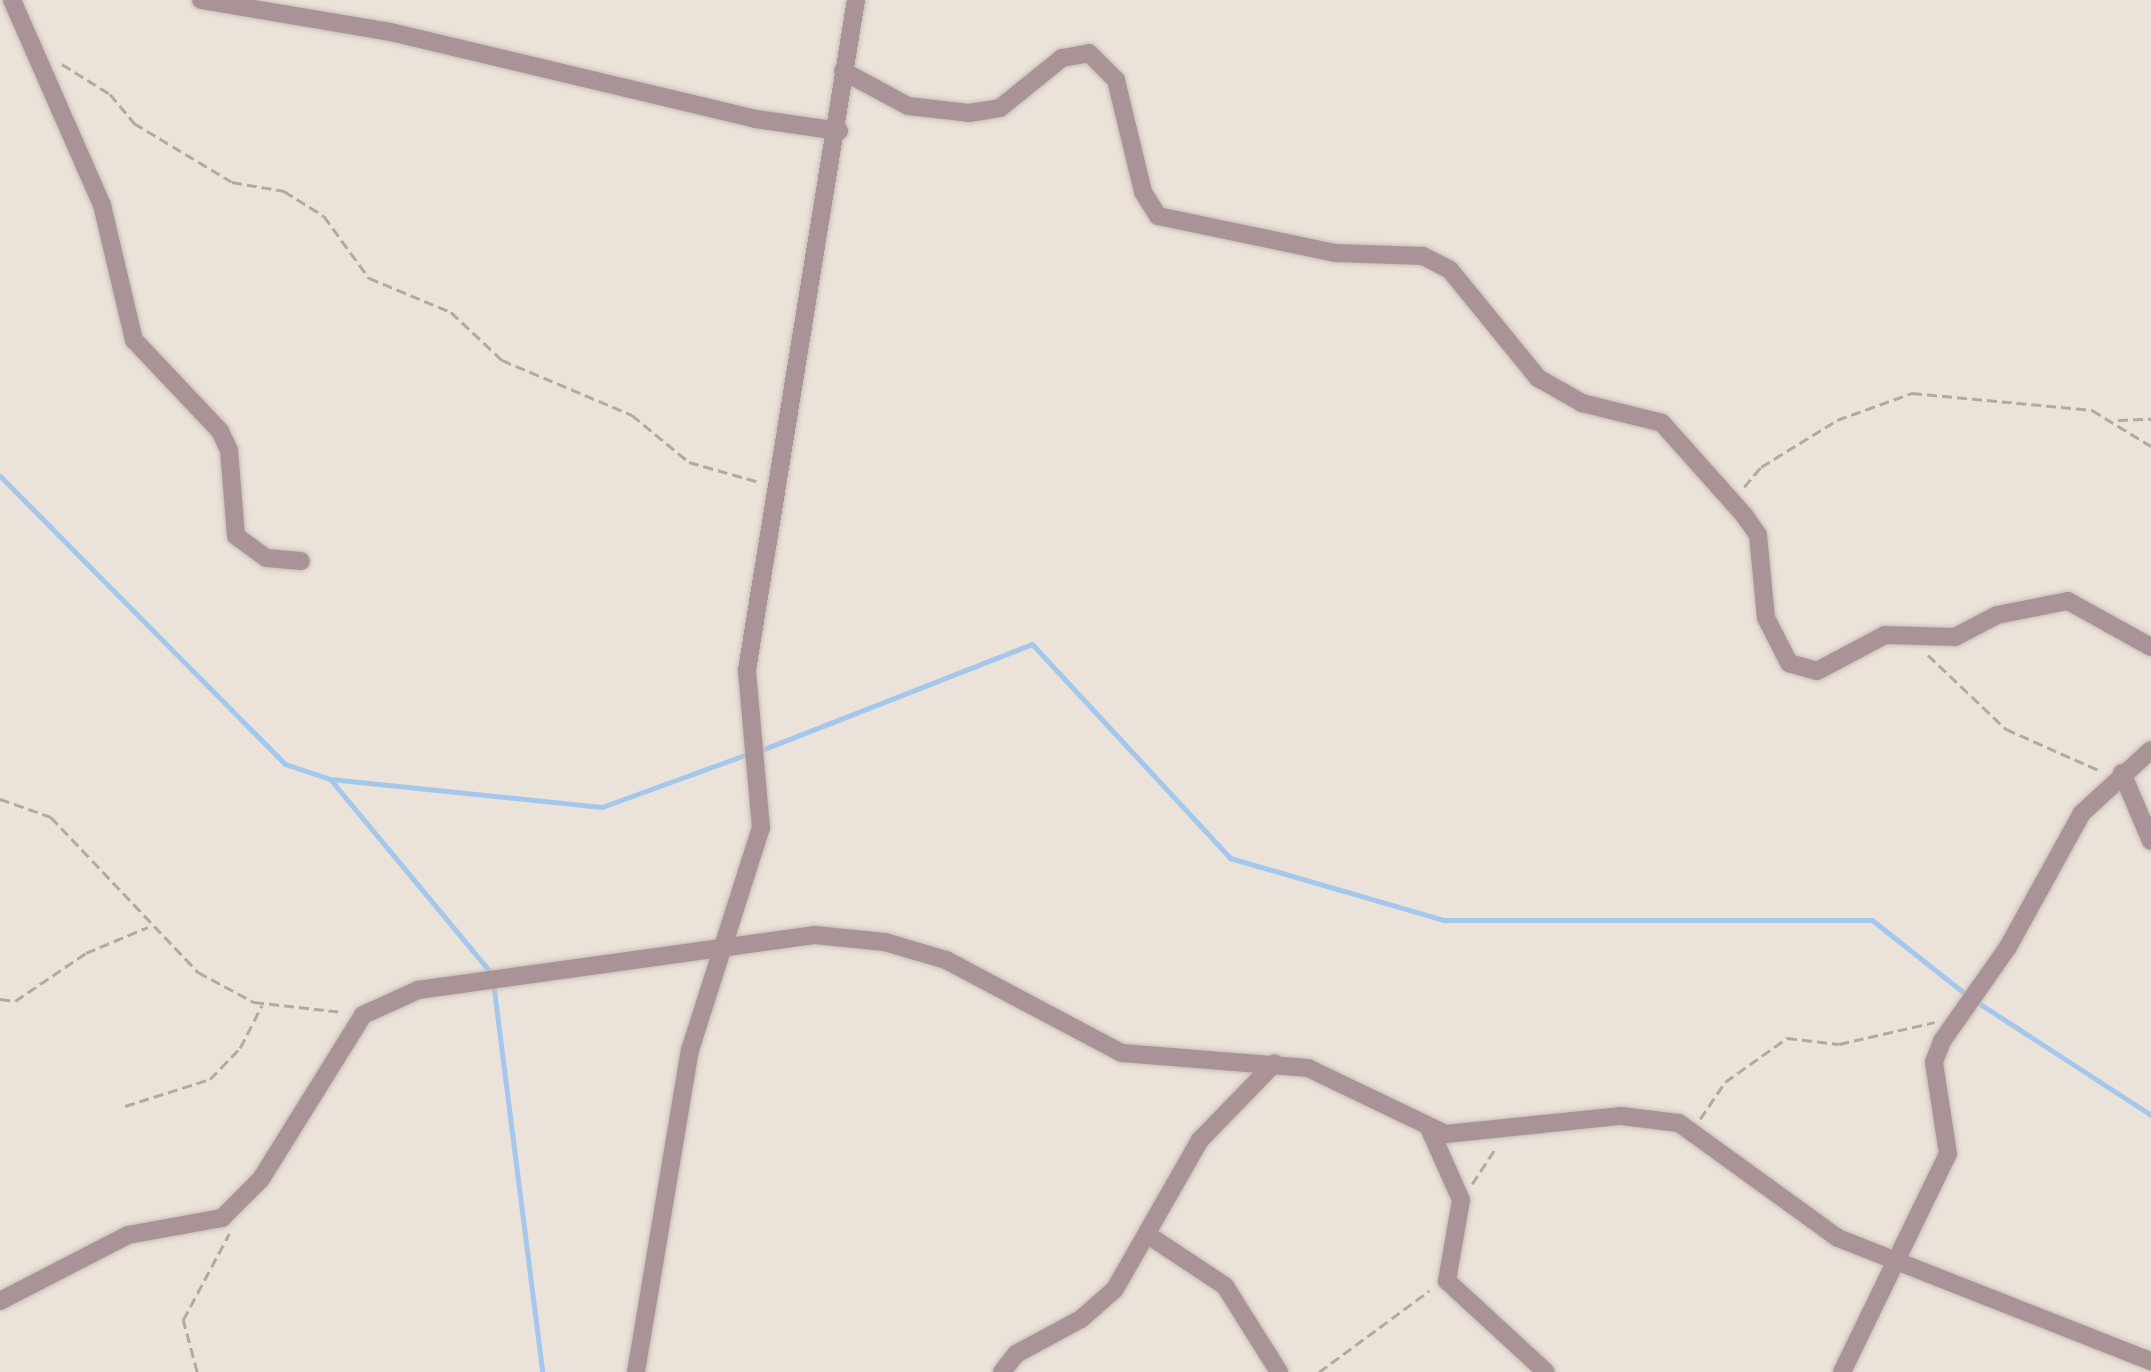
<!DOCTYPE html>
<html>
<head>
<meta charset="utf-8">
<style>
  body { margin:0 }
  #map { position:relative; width:2151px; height:1372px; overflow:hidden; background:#ebe2da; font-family:Mulish,sans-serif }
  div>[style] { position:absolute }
  .stream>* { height:5px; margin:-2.5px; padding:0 2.5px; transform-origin:2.5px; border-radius:2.5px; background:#a3c8ec }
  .path>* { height:2.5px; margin-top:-1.25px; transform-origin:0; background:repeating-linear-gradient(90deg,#b1aaa4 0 10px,transparent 0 15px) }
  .roads { filter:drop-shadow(0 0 2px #c6bfb8) drop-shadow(0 0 2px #c6bfb8) }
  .minor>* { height:18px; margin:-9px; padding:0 9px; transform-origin:9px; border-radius:9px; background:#aa9397 }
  span { translate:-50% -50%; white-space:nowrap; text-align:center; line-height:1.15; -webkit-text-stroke:8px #f9f0e7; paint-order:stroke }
</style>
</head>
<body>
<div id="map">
  <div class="stream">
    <div style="left:0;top:476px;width:405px;rotate:45.3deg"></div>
    <div style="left:285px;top:764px;width:47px;rotate:18.4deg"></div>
    <div style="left:330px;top:779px;width:273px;rotate:5.9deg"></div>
    <div style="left:602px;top:807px;width:155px;rotate:-20deg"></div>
    <div style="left:759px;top:751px;width:293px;rotate:-21.4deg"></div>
    <div style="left:1032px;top:644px;width:292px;rotate:47.2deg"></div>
    <div style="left:1230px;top:858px;width:223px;rotate:16.2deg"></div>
    <div style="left:1444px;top:920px;width:428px"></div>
    <div style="left:1872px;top:920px;width:122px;rotate:38.4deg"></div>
    <div style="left:330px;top:779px;width:254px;rotate:50.3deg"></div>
    <div style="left:492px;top:974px;width:401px;rotate:82.8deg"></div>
    <div style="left:1977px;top:1002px;width:207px;rotate:33deg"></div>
  </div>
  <div class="path">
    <div style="left:62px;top:64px;width:57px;rotate:32deg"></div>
    <div style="left:110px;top:94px;width:38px;rotate:50deg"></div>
    <div style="left:134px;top:123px;width:114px;rotate:31deg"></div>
    <div style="left:232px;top:182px;width:53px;rotate:9.8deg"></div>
    <div style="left:284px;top:191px;width:47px;rotate:32deg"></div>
    <div style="left:324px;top:216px;width:77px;rotate:54deg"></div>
    <div style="left:369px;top:278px;width:89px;rotate:22.5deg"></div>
    <div style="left:451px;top:312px;width:70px;rotate:43.3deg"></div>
    <div style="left:502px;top:360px;width:141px;rotate:22.9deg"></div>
    <div style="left:632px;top:415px;width:74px;rotate:39.5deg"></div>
    <div style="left:689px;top:462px;width:73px;rotate:15.9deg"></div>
    <div style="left:2118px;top:420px;width:33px;rotate:-2deg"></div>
    <div style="left:1744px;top:487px;width:26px;rotate:-50deg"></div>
    <div style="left:1761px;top:467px;width:89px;rotate:-31.7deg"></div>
    <div style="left:1837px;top:420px;width:80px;rotate:-19.8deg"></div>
    <div style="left:1912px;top:393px;width:181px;rotate:5.4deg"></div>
    <div style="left:2092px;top:410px;width:69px;rotate:31.4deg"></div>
    <div style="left:1928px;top:655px;width:108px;rotate:43.5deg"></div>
    <div style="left:2006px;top:729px;width:104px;rotate:23.9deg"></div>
    <div style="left:0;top:799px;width:54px;rotate:19.4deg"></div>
    <div style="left:51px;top:817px;width:214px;rotate:46.5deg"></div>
    <div style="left:198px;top:972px;width:64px;rotate:28.2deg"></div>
    <div style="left:254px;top:1002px;width:89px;rotate:6.5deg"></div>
    <div style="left:0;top:999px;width:15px;rotate:8deg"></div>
    <div style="left:15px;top:1001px;width:86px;rotate:-34.1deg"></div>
    <div style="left:86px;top:953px;width:67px;rotate:-22.8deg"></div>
    <div style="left:125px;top:1106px;width:89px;rotate:-17.6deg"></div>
    <div style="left:210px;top:1079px;width:43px;rotate:-45.9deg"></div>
    <div style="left:240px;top:1048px;width:48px;rotate:-62.9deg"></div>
    <div style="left:1700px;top:1119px;width:45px;rotate:-56deg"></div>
    <div style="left:1725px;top:1082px;width:76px;rotate:-35.4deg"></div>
    <div style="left:1787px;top:1038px;width:52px;rotate:6.6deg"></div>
    <div style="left:1839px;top:1044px;width:98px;rotate:-12.9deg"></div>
    <div style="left:1472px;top:1184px;width:42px;rotate:-56.7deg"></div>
    <div style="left:197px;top:1372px;width:54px;rotate:-105.1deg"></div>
    <div style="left:183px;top:1320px;width:98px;rotate:-61.9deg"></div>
    <div style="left:1319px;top:1372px;width:137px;rotate:-36.4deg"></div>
  </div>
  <div class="roads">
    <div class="minor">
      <div style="left:12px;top:0;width:224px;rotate:66.3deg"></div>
      <div style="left:102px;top:205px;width:139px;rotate:76.7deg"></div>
      <div style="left:134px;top:340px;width:125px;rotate:46.6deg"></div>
      <div style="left:220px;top:431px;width:21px;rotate:65deg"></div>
      <div style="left:229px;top:450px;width:86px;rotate:85.3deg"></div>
      <div style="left:236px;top:536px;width:37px;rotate:36deg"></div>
      <div style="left:266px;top:558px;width:35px;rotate:5deg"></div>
      <div style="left:201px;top:0;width:193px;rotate:9.6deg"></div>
      <div style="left:391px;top:32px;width:375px;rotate:13.4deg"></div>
      <div style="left:756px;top:119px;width:84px;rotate:8.2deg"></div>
      <div style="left:843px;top:71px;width:74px;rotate:28.3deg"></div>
      <div style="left:908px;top:106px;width:61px;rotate:6.5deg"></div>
      <div style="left:969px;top:113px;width:31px;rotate:-9deg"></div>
      <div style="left:1000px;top:108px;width:80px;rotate:-38.9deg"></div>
      <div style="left:1062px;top:58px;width:27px;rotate:-10deg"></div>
      <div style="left:1089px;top:53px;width:38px;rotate:45deg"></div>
      <div style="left:1116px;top:80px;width:115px;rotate:76.4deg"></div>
      <div style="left:1143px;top:192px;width:28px;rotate:58deg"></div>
      <div style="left:1158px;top:216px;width:181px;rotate:11.8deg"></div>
      <div style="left:1335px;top:253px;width:88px;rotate:2deg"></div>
      <div style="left:1423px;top:256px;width:30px;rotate:27deg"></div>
      <div style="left:1450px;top:270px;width:139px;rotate:50.8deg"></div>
      <div style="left:1538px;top:378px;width:51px;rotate:29.6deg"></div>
      <div style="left:1582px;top:403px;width:82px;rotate:14deg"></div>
      <div style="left:1662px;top:423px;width:123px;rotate:48.3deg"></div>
      <div style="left:1744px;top:515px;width:24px;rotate:55deg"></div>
      <div style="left:1758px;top:535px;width:83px;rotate:84.5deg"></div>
      <div style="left:1766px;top:618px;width:51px;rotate:62.9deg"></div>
      <div style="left:1789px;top:663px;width:29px;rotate:16deg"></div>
      <div style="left:1817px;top:671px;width:77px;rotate:-27.9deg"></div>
      <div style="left:1885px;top:635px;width:70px;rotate:1.6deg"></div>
      <div style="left:1955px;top:637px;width:47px;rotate:-27.6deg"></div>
      <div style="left:1997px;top:615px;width:72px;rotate:-11.2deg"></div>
      <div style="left:2068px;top:601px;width:95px;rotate:29deg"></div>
      <div style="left:2122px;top:773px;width:74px;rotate:66.9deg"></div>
      <div style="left:1429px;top:1128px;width:79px;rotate:66deg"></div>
      <div style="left:1461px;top:1200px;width:82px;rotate:99.8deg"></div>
      <div style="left:1447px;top:1281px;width:134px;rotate:42.6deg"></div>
      <div style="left:1148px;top:1235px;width:92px;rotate:33.5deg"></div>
      <div style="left:1225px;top:1286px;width:102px;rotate:57.9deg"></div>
      <div style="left:0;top:1301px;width:144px;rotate:-27.3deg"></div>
      <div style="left:128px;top:1235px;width:96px;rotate:-10.3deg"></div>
      <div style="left:222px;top:1218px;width:55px;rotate:-45deg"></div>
      <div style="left:261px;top:1179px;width:193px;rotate:-58.1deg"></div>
      <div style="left:363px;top:1015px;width:60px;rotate:-24.4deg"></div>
      <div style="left:418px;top:990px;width:401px;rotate:-7.9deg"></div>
      <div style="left:815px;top:935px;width:70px;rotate:5.7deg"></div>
      <div style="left:885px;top:942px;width:64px;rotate:16.4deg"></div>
      <div style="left:946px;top:960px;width:199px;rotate:27.9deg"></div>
      <div style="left:1122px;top:1053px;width:187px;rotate:4.6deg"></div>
      <div style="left:1308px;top:1068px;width:153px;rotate:25.6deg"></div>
      <div style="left:1446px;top:1134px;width:176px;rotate:-5.9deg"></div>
      <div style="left:1621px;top:1116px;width:58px;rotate:6.9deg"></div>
      <div style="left:1679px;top:1123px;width:196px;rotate:35.9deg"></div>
      <div style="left:1838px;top:1238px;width:336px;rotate:21.5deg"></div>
      <div style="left:636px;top:1372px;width:326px;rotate:-80.5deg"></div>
      <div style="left:690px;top:1050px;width:233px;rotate:-72.3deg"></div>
      <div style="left:761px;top:828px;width:159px;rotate:-95.1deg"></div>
      <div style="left:747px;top:670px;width:679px;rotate:-80.76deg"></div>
      <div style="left:1002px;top:1372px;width:23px;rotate:-52deg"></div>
      <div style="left:1016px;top:1354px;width:74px;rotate:-28.3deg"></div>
      <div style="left:1081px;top:1319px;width:45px;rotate:-41.4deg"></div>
      <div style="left:1115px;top:1289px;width:172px;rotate:-60.3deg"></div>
      <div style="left:1200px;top:1140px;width:107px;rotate:-45.8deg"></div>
      <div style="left:1842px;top:1372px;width:242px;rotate:-64.1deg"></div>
      <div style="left:1948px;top:1154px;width:93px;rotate:-98.7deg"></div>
      <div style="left:1934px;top:1062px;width:22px;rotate:-69deg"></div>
      <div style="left:1942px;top:1041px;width:115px;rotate:-54.9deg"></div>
      <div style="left:2008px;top:947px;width:153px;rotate:-61.1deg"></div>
      <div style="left:2082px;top:813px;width:93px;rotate:-42.4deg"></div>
    </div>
  </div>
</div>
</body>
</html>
